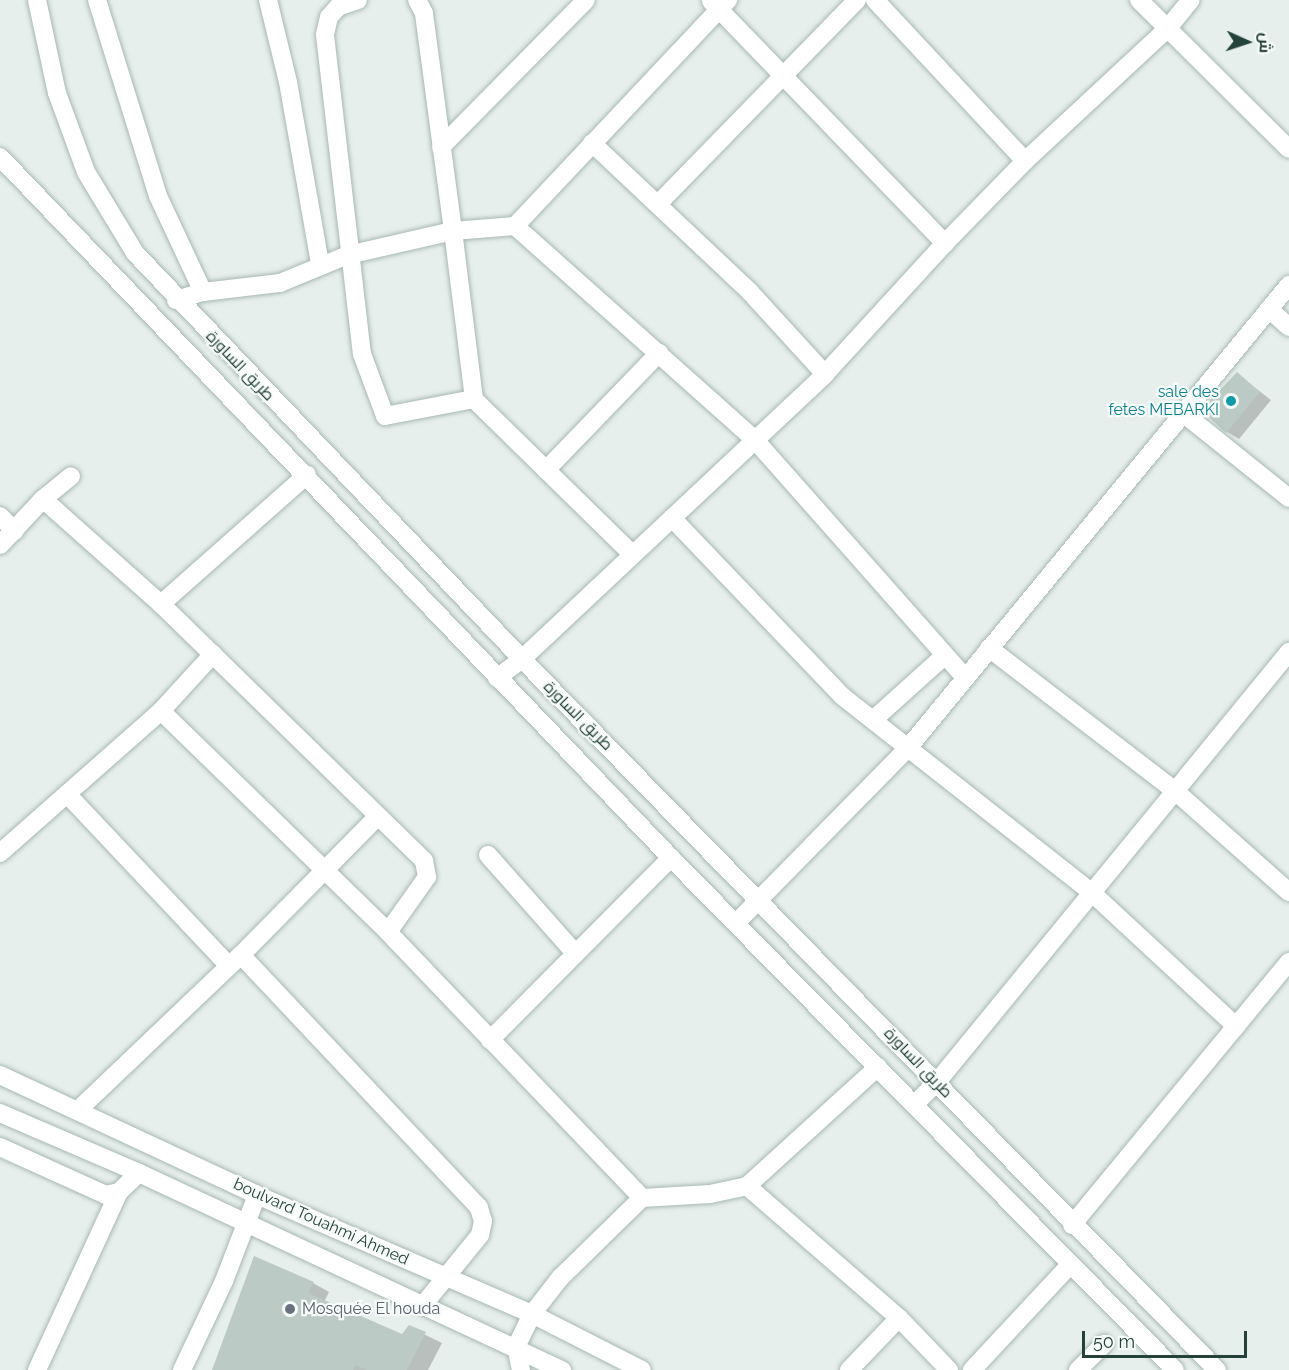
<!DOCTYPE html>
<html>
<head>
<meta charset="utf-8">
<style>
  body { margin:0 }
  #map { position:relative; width:1289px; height:1370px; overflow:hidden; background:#e6efeb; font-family:Raleway,Cairo,sans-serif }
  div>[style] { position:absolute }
  .shadow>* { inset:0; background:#0003 }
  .building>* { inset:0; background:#bbcac4 }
  .roads { filter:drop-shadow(0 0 2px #a8b8b2) drop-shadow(0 0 2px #a8b8b2) }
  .street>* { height:18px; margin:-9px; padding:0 9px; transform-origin:9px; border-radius:9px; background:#fff }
  .secondary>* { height:18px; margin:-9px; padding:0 9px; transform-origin:9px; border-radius:9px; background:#fff }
  .dots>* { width:16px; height:16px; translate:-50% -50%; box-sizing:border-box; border:3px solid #f7fbf9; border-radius:50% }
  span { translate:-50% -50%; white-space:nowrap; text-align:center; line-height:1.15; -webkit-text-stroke:4.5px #f7fbf9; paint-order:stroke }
  .street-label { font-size:16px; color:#24423a }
  .culture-label { font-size:16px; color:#0d838f }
  .right { translate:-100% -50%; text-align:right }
  .worship-label { font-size:16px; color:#5b616d }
  .left { translate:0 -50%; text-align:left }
  .north { position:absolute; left:1217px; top:12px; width:60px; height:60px; -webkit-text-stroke:4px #f7fbf9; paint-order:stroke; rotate:93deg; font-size:16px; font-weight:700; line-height:24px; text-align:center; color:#24423a }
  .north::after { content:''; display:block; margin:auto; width:21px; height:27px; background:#24423a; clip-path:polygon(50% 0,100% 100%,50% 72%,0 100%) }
  .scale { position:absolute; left:1082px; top:1331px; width:165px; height:27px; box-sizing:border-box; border:3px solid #24423a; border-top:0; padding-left:8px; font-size:18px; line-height:21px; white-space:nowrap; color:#24423a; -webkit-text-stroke:4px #f7fbf9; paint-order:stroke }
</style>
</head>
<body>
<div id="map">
  <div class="shadow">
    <div style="clip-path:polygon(1237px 374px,1271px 400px,1239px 439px,1227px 432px)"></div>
    <div style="clip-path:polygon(313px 1283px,329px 1292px,324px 1302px,402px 1336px,409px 1327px,442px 1343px,428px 1370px,214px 1370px)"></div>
  </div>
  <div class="building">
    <div style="clip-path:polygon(1237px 372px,1260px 392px,1226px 433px,1201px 410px)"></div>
    <div style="clip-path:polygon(254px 1256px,314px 1282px,308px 1293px,402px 1334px,409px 1325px,426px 1332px,407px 1370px,367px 1370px,355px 1365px,353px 1370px,212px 1370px)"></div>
  </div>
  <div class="roads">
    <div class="street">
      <div style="left:97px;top:0;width:205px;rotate:72.7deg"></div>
      <div style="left:158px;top:196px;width:106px;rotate:64.9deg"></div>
      <div style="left:268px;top:0;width:84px;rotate:76.3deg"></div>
      <div style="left:288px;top:82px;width:185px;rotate:80deg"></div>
      <div style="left:358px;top:0;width:21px;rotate:161deg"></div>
      <div style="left:338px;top:7px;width:13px;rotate:132deg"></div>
      <div style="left:329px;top:17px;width:18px;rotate:103deg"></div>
      <div style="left:325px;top:35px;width:321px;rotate:83.4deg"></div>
      <div style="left:362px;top:354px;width:66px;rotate:69.6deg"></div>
      <div style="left:385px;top:416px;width:91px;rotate:-10.8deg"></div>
      <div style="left:875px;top:0;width:220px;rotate:47deg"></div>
      <div style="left:1139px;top:0;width:211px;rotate:44.8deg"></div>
      <div style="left:711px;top:1px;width:337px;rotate:46deg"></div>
      <div style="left:592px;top:143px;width:217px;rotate:43.3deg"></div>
      <div style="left:750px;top:292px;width:111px;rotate:47.6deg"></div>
      <div style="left:441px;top:147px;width:206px;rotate:-45.4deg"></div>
      <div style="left:658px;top:204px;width:285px;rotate:-45.7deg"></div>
      <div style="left:515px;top:226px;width:322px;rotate:41.7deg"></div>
      <div style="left:755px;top:440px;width:317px;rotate:48.5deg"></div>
      <div style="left:176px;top:300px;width:28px;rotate:-17deg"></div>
      <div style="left:203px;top:292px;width:78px;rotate:-6.7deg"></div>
      <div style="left:280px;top:283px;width:74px;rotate:-22.4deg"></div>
      <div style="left:348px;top:255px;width:108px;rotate:-12.9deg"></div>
      <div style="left:453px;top:231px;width:220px;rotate:-97.6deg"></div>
      <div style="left:424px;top:13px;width:15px;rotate:-118deg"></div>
      <div style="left:1269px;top:309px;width:27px;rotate:42deg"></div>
      <div style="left:1183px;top:413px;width:136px;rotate:38.7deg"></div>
      <div style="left:546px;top:470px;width:163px;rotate:-46deg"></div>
      <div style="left:43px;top:499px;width:158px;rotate:41.7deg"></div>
      <div style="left:161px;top:604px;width:368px;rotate:44.3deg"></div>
      <div style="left:424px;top:861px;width:16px;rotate:79deg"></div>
      <div style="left:427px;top:877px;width:67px;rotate:125.3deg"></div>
      <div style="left:388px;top:932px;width:368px;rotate:46.3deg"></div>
      <div style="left:0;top:516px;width:21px;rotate:45deg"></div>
      <div style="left:672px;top:518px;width:246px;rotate:46.3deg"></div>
      <div style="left:842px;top:696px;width:315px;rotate:38.2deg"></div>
      <div style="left:1090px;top:891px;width:199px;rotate:42.8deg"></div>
      <div style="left:0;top:545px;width:63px;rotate:-46.9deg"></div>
      <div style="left:43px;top:499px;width:36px;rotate:-39deg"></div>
      <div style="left:631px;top:553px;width:220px;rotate:-135.6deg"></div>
      <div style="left:474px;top:399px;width:169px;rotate:-97.1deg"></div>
      <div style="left:453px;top:231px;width:62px;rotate:-4.6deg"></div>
      <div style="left:515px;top:226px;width:311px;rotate:-46.7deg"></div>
      <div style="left:161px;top:604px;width:195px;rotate:-41.5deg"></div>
      <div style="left:989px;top:648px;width:233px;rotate:37.5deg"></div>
      <div style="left:1174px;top:790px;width:154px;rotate:41.6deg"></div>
      <div style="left:497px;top:678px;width:31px;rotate:-37deg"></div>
      <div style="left:522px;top:659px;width:416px;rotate:-43.2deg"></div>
      <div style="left:825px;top:374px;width:178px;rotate:-47.5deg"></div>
      <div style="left:945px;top:243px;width:115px;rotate:-45.7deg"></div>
      <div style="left:1025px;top:161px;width:195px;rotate:-42.9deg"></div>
      <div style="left:1168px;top:28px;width:36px;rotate:-51deg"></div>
      <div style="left:161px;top:711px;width:317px;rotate:44.2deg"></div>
      <div style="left:873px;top:720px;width:96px;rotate:-42deg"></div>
      <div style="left:67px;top:794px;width:235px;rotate:46.7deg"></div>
      <div style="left:0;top:853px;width:215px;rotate:-41.4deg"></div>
      <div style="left:161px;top:711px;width:77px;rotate:-47.6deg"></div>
      <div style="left:488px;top:855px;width:130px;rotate:48.4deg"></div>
      <div style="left:736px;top:923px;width:245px;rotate:-45.5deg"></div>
      <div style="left:908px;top:748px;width:600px;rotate:-50.55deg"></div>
      <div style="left:241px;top:955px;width:347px;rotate:46.7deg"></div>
      <div style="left:479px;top:1208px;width:14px;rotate:73deg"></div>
      <div style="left:483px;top:1221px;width:14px;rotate:102deg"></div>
      <div style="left:480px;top:1235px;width:89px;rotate:129.1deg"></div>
      <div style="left:490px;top:1040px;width:257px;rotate:-45.2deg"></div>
      <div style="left:915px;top:1104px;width:31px;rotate:-45deg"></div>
      <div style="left:937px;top:1082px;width:556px;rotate:-50.7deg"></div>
      <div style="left:78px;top:1110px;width:225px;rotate:-43.6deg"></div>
      <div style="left:241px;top:955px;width:192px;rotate:-45.4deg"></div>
      <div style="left:0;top:1147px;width:116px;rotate:24.4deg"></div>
      <div style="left:106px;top:1195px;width:13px;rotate:-13deg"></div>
      <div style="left:119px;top:1192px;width:28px;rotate:-44deg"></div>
      <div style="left:747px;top:1186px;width:201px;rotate:41deg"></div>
      <div style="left:899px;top:1318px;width:72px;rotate:46.1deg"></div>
      <div style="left:1072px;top:1225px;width:341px;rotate:-50.5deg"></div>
      <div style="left:37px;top:1370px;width:196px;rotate:-65.3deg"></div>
      <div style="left:182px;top:1370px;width:98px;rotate:-64.7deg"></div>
      <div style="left:224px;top:1281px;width:92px;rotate:-69deg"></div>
      <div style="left:521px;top:1370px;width:24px;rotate:-102deg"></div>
      <div style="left:516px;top:1347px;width:37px;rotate:-64deg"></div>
      <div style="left:532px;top:1314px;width:46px;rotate:-52.1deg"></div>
      <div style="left:560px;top:1278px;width:115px;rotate:-44.3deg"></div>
      <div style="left:642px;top:1198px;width:68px;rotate:-3.4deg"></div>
      <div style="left:710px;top:1194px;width:38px;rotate:-12deg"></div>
      <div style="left:747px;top:1186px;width:177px;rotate:-42.3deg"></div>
      <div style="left:849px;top:1370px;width:72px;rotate:-46.1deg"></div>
      <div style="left:972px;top:1370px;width:144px;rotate:-47deg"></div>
      <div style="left:1078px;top:1370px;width:37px;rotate:-45deg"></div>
    </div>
    <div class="secondary">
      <div style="left:37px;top:0;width:95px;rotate:77.9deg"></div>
      <div style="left:57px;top:93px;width:84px;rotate:69.8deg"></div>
      <div style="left:86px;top:172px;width:95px;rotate:58.8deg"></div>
      <div style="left:135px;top:253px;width:561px;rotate:46.37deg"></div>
      <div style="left:522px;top:659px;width:994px;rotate:45.65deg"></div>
      <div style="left:0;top:157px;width:970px;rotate:46.25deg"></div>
      <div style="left:671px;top:858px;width:718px;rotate:45.45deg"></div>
      <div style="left:0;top:1075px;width:284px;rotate:25deg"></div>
      <div style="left:257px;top:1195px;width:300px;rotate:23.4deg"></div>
      <div style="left:532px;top:1314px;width:123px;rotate:27deg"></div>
      <div style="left:0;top:1113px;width:151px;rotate:23.3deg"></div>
      <div style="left:139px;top:1173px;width:467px;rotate:25deg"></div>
    </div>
  </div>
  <div class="dots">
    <div style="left:1231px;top:401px;background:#0f9aa8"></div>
    <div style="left:290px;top:1309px;background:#6b7280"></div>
  </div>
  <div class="street-label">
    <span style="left:240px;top:366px;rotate:46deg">طريق الساورة</span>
    <span style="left:578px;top:716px;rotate:45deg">طريق الساورة</span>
    <span style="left:918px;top:1063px;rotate:46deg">طريق الساورة</span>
    <span style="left:321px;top:1222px;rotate:24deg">boulvard Touahmi Ahmed</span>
  </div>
  <div class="culture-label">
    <span class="right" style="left:1219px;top:401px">sale des<br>fetes MEBARKI</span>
  </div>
  <div class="worship-label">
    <span class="left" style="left:302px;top:1309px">Mosquée El houda</span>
  </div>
  <div class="north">ش</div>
  <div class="scale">50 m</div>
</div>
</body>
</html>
